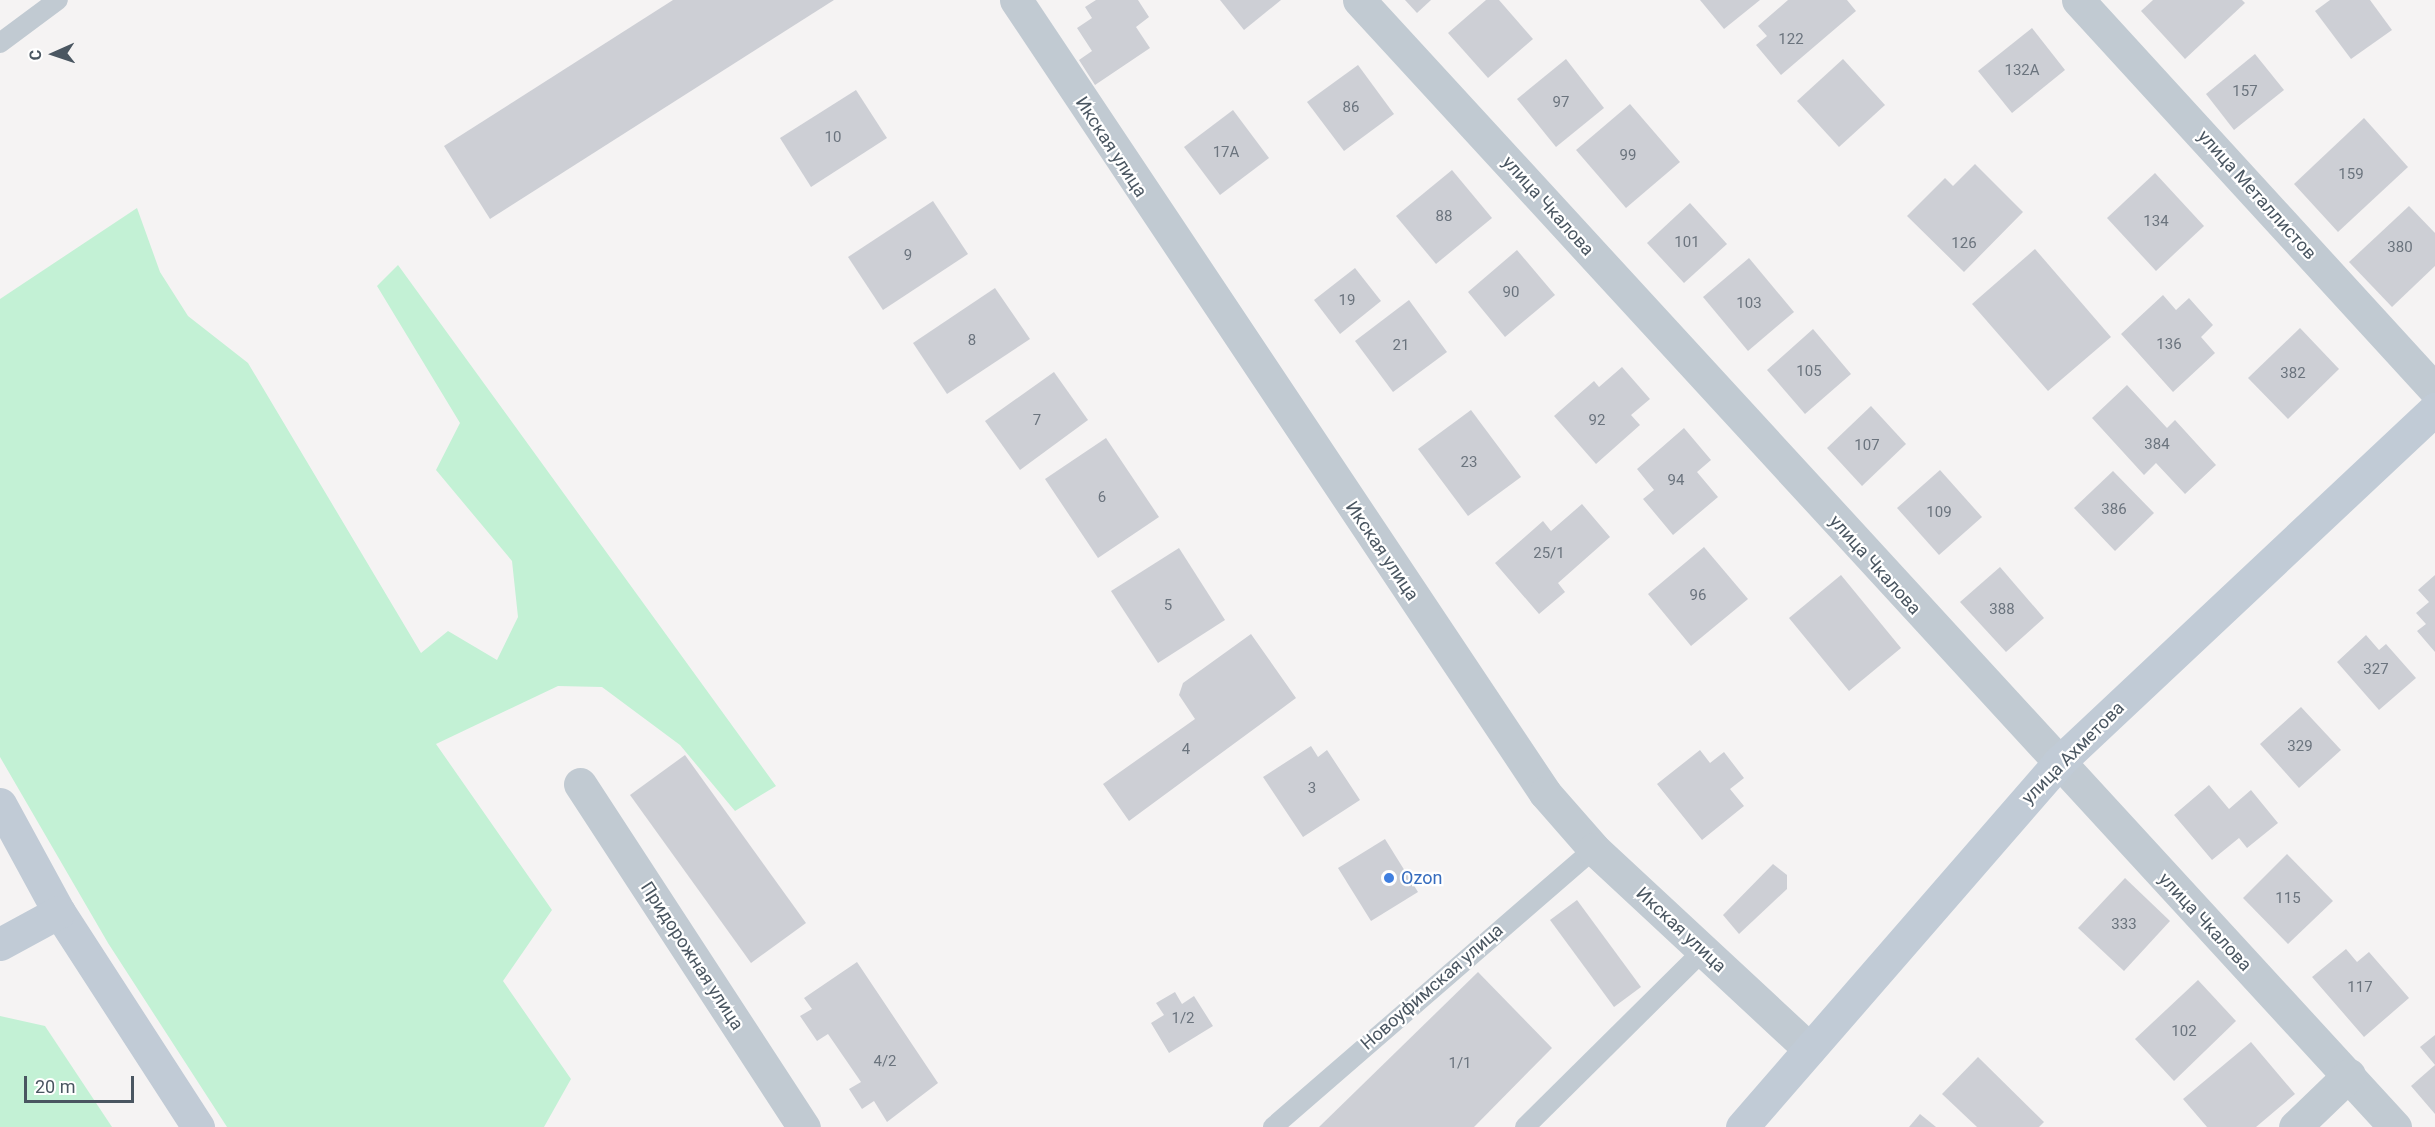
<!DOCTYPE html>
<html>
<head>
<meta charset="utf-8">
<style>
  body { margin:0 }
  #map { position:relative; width:2435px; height:1127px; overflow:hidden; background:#f5f3f3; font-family:Roboto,sans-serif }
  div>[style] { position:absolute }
  .green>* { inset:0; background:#c3f1d5 }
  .building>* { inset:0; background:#cdcfd5 }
  .service>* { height:20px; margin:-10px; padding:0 10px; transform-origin:10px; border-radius:10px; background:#c1cad2 }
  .minor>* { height:33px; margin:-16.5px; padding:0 16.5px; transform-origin:16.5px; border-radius:16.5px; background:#c1cad2 }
  .secondary>* { height:33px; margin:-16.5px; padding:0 16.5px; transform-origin:16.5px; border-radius:16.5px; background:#c1cbd6 }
  .dots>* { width:16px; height:16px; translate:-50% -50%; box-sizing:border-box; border:3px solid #fff; border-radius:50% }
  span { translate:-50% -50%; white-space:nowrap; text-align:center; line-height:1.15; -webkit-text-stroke:4.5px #fff; paint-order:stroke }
  .number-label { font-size:15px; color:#6b747e }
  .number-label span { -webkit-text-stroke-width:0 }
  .street-label { font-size:18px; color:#4a5661 }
  .shop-label { font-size:18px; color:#366cbe }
  .left { translate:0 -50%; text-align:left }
  .north { position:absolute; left:24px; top:24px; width:60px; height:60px; -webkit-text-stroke:4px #fff; paint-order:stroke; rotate:267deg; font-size:16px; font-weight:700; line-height:24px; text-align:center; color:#4a5661 }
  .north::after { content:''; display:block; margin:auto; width:21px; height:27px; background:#4a5661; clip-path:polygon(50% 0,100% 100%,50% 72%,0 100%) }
  .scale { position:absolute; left:24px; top:1076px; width:110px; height:27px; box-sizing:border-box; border:3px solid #4a5661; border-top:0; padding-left:8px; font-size:18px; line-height:21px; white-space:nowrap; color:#4a5661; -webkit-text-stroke:4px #fff; paint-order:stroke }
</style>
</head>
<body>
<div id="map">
  <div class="green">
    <div style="clip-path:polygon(137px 208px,160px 272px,188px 316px,248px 363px,421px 653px,448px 631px,497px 660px,518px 617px,512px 561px,436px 470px,460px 423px,377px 286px,398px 265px,776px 786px,735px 811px,680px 745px,602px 687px,558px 686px,436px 744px,552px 910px,503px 981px,571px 1079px,544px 1127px,227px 1127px,108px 943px,0 757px,0 299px)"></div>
    <div style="clip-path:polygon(0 1016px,45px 1026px,112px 1127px,0 1127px)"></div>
  </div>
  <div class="building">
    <div style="clip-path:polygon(673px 0,834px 0,490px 219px,444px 146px)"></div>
    <div style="clip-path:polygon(1096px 0,1138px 0,1149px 17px,1136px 27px,1150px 48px,1095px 85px,1079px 60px,1092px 51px,1077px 28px,1092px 18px,1085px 7px)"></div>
    <div style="clip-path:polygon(1220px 0,1281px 0,1244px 30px)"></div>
    <div style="clip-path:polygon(1405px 0,1431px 0,1417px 13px)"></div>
    <div style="clip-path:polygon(1486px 0,1499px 0,1533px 39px,1488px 78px,1448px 33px)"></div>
    <div style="clip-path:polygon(1700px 0,1760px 0,1724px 29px)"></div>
    <div style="clip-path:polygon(1788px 0,1847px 0,1856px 11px,1781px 75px,1756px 45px,1767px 36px,1758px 26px)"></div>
    <div style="clip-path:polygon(2153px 0,2242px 0,2245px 3px,2185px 59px,2141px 11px)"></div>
    <div style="clip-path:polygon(2330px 0,2370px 0,2392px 30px,2351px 59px,2315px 11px)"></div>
    <div style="clip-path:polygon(2032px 28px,2065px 70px,2012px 113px,1978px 71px)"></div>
    <div style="clip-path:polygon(2255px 54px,2284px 90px,2234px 130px,2206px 94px)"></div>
    <div style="clip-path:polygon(1566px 59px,1604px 108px,1556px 147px,1517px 99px)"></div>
    <div style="clip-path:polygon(1843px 59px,1885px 105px,1839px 147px,1797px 101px)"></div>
    <div style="clip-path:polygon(1358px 65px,1394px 114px,1344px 151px,1307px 102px)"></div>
    <div style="clip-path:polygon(856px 90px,887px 138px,811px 187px,780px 138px)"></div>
    <div style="clip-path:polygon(1630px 104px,1680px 162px,1626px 208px,1576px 150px)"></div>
    <div style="clip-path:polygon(1233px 110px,1269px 158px,1220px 195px,1184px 147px)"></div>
    <div style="clip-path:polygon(2364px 118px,2408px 167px,2338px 232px,2294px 184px)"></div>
    <div style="clip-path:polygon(1975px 164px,2023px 212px,1964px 272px,1907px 216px,1945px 178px,1953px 186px)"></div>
    <div style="clip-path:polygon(1452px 170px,1492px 218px,1436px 264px,1396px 216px)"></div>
    <div style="clip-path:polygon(2155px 173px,2204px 226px,2156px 271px,2107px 218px)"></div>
    <div style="clip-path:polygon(933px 201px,968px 254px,883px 310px,848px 257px)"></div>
    <div style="clip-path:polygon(1690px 203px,1727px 244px,1684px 283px,1647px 243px)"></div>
    <div style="clip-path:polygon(2409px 206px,2435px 233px,2435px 266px,2392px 307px,2349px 262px)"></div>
    <div style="clip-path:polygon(2035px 249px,2111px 337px,2048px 391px,1972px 304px)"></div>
    <div style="clip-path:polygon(1517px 250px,1555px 295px,1505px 337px,1468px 292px)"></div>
    <div style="clip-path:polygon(1749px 258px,1794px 312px,1748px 351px,1703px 297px)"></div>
    <div style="clip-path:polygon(1355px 268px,1381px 301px,1340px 334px,1314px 300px)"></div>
    <div style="clip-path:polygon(995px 288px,1030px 339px,947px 394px,913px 343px)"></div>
    <div style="clip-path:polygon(2163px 295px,2176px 310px,2189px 298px,2213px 325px,2201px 337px,2215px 353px,2173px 392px,2121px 334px)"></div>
    <div style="clip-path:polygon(1409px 300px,1447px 352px,1393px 392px,1355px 341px)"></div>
    <div style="clip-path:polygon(2300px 328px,2339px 369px,2288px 419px,2248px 378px)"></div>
    <div style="clip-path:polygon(1813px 329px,1851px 374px,1805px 414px,1767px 370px)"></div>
    <div style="clip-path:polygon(1622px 367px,1650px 399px,1631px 415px,1640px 425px,1596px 464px,1554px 416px,1594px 381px,1599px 387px)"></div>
    <div style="clip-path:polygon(1054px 372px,1088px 420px,1020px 470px,985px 421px)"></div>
    <div style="clip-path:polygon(2127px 385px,2167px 428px,2175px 420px,2216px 465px,2185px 494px,2156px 463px,2144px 475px,2092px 418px)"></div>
    <div style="clip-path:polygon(1871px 406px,1906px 444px,1862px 486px,1827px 448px)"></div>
    <div style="clip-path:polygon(1471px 410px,1521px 477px,1468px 516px,1418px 449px)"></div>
    <div style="clip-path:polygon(1684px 428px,1711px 460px,1697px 472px,1718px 497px,1673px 535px,1643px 499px,1654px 490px,1637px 469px)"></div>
    <div style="clip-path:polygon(1106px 438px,1159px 517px,1098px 558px,1045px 479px)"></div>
    <div style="clip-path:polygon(1940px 470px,1982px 517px,1939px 555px,1897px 508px)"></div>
    <div style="clip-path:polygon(2113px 471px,2154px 513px,2115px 551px,2074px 508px)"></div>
    <div style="clip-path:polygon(1582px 504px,1610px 537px,1558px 583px,1565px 592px,1539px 614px,1495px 563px,1543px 521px,1551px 531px)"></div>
    <div style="clip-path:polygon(1704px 547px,1748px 599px,1691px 646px,1648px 594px)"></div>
    <div style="clip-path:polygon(1179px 548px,1225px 620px,1158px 663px,1111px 591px)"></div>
    <div style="clip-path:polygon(2000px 567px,2044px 618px,2006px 652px,1960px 602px)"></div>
    <div style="clip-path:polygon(1841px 575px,1901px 648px,1849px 691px,1789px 618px)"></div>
    <div style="clip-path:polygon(2435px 575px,2435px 652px,2417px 631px,2426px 624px,2416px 613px,2429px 602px,2418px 590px)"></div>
    <div style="clip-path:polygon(1251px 634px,1296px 698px,1129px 821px,1103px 784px,1195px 719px,1179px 695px,1183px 683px)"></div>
    <div style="clip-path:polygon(2366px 635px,2379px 650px,2386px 644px,2416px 678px,2379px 710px,2337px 662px)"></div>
    <div style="clip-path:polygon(2301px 707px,2341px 750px,2299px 788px,2260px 744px)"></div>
    <div style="clip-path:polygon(1311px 746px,1318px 757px,1327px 750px,1360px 800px,1303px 837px,1263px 777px)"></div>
    <div style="clip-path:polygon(1700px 750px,1710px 763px,1724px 752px,1744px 778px,1730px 789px,1744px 806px,1702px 840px,1657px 784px)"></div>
    <div style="clip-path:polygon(685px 755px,806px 923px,751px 963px,630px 795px)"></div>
    <div style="clip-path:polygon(2209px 785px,2229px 809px,2251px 790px,2278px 823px,2247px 848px,2239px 838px,2212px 860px,2174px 815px)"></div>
    <div style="clip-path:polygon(1385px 839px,1418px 892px,1371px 921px,1338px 868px)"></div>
    <div style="clip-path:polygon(2287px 854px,2333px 901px,2288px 944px,2243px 898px)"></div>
    <div style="clip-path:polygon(1773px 864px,1787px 875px,1787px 889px,1739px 934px,1723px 915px)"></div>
    <div style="clip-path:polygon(2125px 878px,2170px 921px,2124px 971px,2078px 928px)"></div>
    <div style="clip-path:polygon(1577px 900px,1641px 987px,1614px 1007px,1550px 920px)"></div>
    <div style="clip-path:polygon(2346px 949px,2357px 962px,2369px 952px,2409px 998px,2364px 1037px,2312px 977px)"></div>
    <div style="clip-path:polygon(857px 962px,938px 1083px,887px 1122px,874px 1101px,862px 1109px,849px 1089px,861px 1082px,828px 1034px,817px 1041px,800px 1016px,812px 1009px,804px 998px)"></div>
    <div style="clip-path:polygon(1478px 972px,1552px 1048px,1474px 1127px,1319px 1127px)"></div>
    <div style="clip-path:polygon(2198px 980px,2236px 1021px,2174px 1081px,2135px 1039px)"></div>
    <div style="clip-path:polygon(1175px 992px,1182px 1004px,1194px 996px,1213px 1026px,1169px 1053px,1151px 1023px,1164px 1015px,1156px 1003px)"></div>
    <div style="clip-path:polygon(2435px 1035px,2435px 1065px,2420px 1047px)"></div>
    <div style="clip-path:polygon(2251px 1042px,2295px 1094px,2256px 1127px,2207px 1127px,2183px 1099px)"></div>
    <div style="clip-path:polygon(1978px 1057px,2044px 1122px,2039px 1127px,1977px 1127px,1942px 1094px)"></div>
    <div style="clip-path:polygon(2435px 1065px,2435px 1114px,2411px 1086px)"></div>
    <div style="clip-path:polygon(1920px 1114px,1936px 1127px,1909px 1127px)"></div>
  </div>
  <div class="service">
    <div style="left:0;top:43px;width:72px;rotate:-36.6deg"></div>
    <div style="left:1273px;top:1127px;width:425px;rotate:-40.9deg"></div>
    <div style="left:1525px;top:1127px;width:250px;rotate:-44.7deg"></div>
  </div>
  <div class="minor">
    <div style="left:1016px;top:0;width:953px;rotate:56.29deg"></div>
    <div style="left:1545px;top:793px;width:74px;rotate:48.8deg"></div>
    <div style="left:1594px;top:849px;width:294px;rotate:42.9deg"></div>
    <div style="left:1359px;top:0;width:1531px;rotate:47.41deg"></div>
    <div style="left:2078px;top:0;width:529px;rotate:47.53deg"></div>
    <div style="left:580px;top:784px;width:410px;rotate:56.9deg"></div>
    <div style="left:2295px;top:1127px;width:75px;rotate:-43.9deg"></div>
  </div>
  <div class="secondary">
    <div style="left:0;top:804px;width:123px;rotate:61.4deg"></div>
    <div style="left:59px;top:912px;width:256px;rotate:57.1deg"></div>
    <div style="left:0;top:944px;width:67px;rotate:-28.5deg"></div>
    <div style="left:1742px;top:1127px;width:481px;rotate:-49deg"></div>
    <div style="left:2057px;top:764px;width:519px;rotate:-43.2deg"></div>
  </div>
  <div class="dots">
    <div style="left:1389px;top:878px;background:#3f7fe0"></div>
  </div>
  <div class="number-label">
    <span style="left:1791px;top:40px">122</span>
    <span style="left:2022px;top:71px">132А</span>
    <span style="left:2245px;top:92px">157</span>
    <span style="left:1561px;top:103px">97</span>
    <span style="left:1351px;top:108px">86</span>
    <span style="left:833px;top:138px">10</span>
    <span style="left:1226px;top:153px">17А</span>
    <span style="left:1628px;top:156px">99</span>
    <span style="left:2351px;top:175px">159</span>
    <span style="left:1444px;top:217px">88</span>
    <span style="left:2156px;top:222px">134</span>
    <span style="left:1687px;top:243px">101</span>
    <span style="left:1964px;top:244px">126</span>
    <span style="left:2400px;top:248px">380</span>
    <span style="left:908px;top:256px">9</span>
    <span style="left:1511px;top:293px">90</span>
    <span style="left:1347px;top:301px">19</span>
    <span style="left:1749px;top:304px">103</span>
    <span style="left:972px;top:341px">8</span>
    <span style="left:2169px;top:345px">136</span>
    <span style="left:1401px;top:346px">21</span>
    <span style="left:1809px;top:372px">105</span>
    <span style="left:2293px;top:374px">382</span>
    <span style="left:1037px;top:421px">7</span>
    <span style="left:1597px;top:421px">92</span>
    <span style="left:2157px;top:445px">384</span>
    <span style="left:1867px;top:446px">107</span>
    <span style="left:1469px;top:463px">23</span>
    <span style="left:1676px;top:481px">94</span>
    <span style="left:1102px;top:498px">6</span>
    <span style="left:2114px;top:510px">386</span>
    <span style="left:1939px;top:513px">109</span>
    <span style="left:1549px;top:554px">25/1</span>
    <span style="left:1698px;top:596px">96</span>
    <span style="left:1168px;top:606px">5</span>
    <span style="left:2002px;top:610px">388</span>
    <span style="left:2376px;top:670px">327</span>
    <span style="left:2300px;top:747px">329</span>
    <span style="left:1186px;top:750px">4</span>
    <span style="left:1312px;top:789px">3</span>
    <span style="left:2288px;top:899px">115</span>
    <span style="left:2124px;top:925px">333</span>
    <span style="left:2360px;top:988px">117</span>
    <span style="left:1183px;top:1019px">1/2</span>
    <span style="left:2184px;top:1032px">102</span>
    <span style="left:885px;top:1062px">4/2</span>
    <span style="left:1460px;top:1064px">1/1</span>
  </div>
  <div class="street-label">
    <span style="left:1111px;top:147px;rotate:57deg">Икская улица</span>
    <span style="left:2257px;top:195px;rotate:48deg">улица Металлистов</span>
    <span style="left:1548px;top:206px;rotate:48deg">улица Чкалова</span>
    <span style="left:1382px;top:551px;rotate:56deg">Икская улица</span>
    <span style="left:1875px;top:565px;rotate:48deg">улица Чкалова</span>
    <span style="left:2073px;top:753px;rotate:-45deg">улица Ахметова</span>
    <span style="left:2205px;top:922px;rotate:47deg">улица Чкалова</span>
    <span style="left:1681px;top:930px;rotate:43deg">Икская улица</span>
    <span style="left:692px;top:956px;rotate:57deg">Придорожная улица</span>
    <span style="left:1432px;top:987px;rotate:-41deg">Новоуфимская улица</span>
  </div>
  <div class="shop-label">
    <span class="left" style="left:1401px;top:878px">Ozon</span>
  </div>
  <div class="north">С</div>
  <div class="scale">20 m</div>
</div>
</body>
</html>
